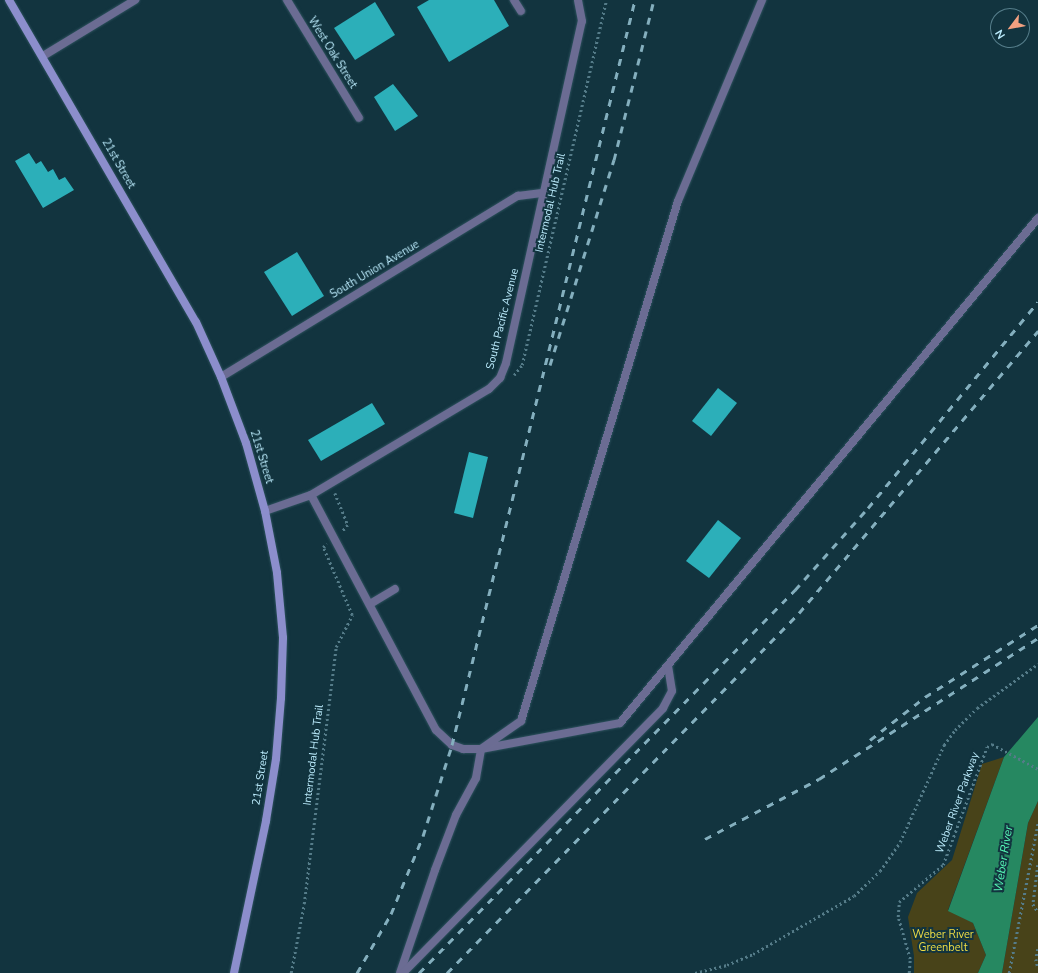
<!DOCTYPE html>
<html>
<head>
<meta charset="utf-8">
<style>
  body { margin:0 }
  #map { position:relative; width:1038px; height:973px; overflow:hidden; background:#12343f; font-family:"Nunito Sans",sans-serif }
  div>[style] { position:absolute }
  .green>* { inset:0; background:#484319 }
  .water>* { inset:0; background:#268861 }
  .building>* { inset:0; background:#2cafb9 }
  .path>* { height:2.5px; margin-top:-1.25px; transform-origin:0; background:repeating-linear-gradient(90deg,#557c89 0 2px,transparent 0 5px) }
  .roads { filter:drop-shadow(0 0 1px #2d515d) drop-shadow(0 0 1px #2d515d) }
  .lane>* { height:8px; margin:-4px; padding:0 4px; transform-origin:4px; border-radius:4px; background:#6b6c93 }
  .street>* { height:8px; margin:-4px; padding:0 4px; transform-origin:4px; border-radius:4px; background:#6b6c93 }
  .secondary>* { height:8px; margin:-4px; padding:0 4px; transform-origin:4px; border-radius:4px; background:#8c8ecc }
  .rail>* { height:3px; margin-top:-1.5px; transform-origin:0; background:repeating-linear-gradient(90deg,#84afbe 0 7px,transparent 0 14px) }
  span { translate:-50% -50%; white-space:nowrap; text-align:center; line-height:1.15; -webkit-text-stroke:4px #12343f; paint-order:stroke }
  .street-label { font-size:11px; color:#bcecfd }
  .park-label { font-size:11px; color:#f0dd44 }
  .water-label { font-size:12px; color:#56f9b6; font-style:italic }
  .north { position:absolute; left:990px; top:8px; width:40px; height:40px; box-sizing:border-box; background:#12343f; border:1px solid #567e8b; border-radius:50%; rotate:238deg; font-size:11px; font-weight:700; line-height:16px; text-align:center; color:#bcecfd }
  .north::after { content:''; display:block; margin:auto; width:14px; height:18px; background:#f2a080; clip-path:polygon(50% 0,100% 100%,50% 72%,0 100%) }
</style>
</head>
<body>
<div id="map">
  <div class="green">
    <div style="clip-path:polygon(1004px 757px,948px 910px,973px 923px,986px 955px,978px 973px,914px 973px,914px 956px,908px 917px,917px 893px,952px 860px,982px 764px)"></div>
    <div style="clip-path:polygon(1038px 801px,1038px 973px,1002px 973px,1028px 823px)"></div>
  </div>
  <div class="water">
    <div style="clip-path:polygon(1038px 717px,1038px 801px,1028px 823px,1002px 973px,978px 973px,986px 955px,973px 923px,948px 911px,1004px 757px)"></div>
  </div>
  <div class="building">
    <div style="clip-path:polygon(429px 0,494px 0,509px 26px,449px 62px,417px 7px)"></div>
    <div style="clip-path:polygon(375px 2px,395px 35px,355px 60px,334px 28px)"></div>
    <div style="clip-path:polygon(393px 84px,418px 116px,395px 131px,374px 97px)"></div>
    <div style="clip-path:polygon(29px 153px,36px 164px,41px 161px,48px 172px,53px 169px,59px 180px,65px 177px,74px 190px,43px 208px,15px 161px)"></div>
    <div style="clip-path:polygon(297px 252px,324px 296px,292px 316px,264px 272px)"></div>
    <div style="clip-path:polygon(718px 388px,737px 403px,711px 436px,692px 421px)"></div>
    <div style="clip-path:polygon(372px 403px,385px 424px,321px 461px,308px 440px)"></div>
    <div style="clip-path:polygon(469px 452px,488px 457px,473px 518px,454px 513px)"></div>
    <div style="clip-path:polygon(718px 520px,741px 538px,709px 578px,686px 561px)"></div>
  </div>
  <div class="path">
    <div style="left:514px;top:375px;width:13px;rotate:-51deg"></div>
    <div style="left:522px;top:365px;width:375px;rotate:-77deg"></div>
    <div style="left:335px;top:493px;width:35px;rotate:68deg"></div>
    <div style="left:348px;top:525px;width:8px;rotate:130deg"></div>
    <div style="left:1038px;top:865px;width:39px;rotate:97deg"></div>
    <div style="left:1033px;top:904px;width:9px;rotate:58deg"></div>
    <div style="left:1038px;top:949px;width:10px;rotate:101deg"></div>
    <div style="left:1036px;top:959px;width:9px;rotate:77deg"></div>
    <div style="left:291px;top:973px;width:70px;rotate:-79.3deg"></div>
    <div style="left:304px;top:904px;width:259px;rotate:-82.9deg"></div>
    <div style="left:336px;top:647px;width:36px;rotate:-63deg"></div>
    <div style="left:352px;top:615px;width:74px;rotate:-113.1deg"></div>
    <div style="left:323px;top:547px;width:5px;rotate:-37deg"></div>
    <div style="left:695px;top:973px;width:33px;rotate:-14deg"></div>
    <div style="left:727px;top:965px;width:28px;rotate:-23deg"></div>
    <div style="left:753px;top:954px;width:116px;rotate:-29.9deg"></div>
    <div style="left:854px;top:896px;width:36px;rotate:-44deg"></div>
    <div style="left:880px;top:871px;width:35px;rotate:-55deg"></div>
    <div style="left:900px;top:842px;width:107px;rotate:-65.6deg"></div>
    <div style="left:944px;top:745px;width:19px;rotate:-54deg"></div>
    <div style="left:955px;top:730px;width:31px;rotate:-45deg"></div>
    <div style="left:977px;top:708px;width:75px;rotate:-35.8deg"></div>
    <div style="left:909px;top:973px;width:14px;rotate:-86deg"></div>
    <div style="left:910px;top:959px;width:44px;rotate:-105.9deg"></div>
    <div style="left:898px;top:917px;width:15px;rotate:-86deg"></div>
    <div style="left:899px;top:902px;width:57px;rotate:-40.1deg"></div>
    <div style="left:943px;top:865px;width:126px;rotate:-69.6deg"></div>
    <div style="left:987px;top:747px;width:6px;rotate:-31deg"></div>
    <div style="left:992px;top:744px;width:52px;rotate:28.5deg"></div>
    <div style="left:1009px;top:973px;width:154px;rotate:-79.1deg"></div>
  </div>
  <div class="roads">
    <div class="lane">
      <div style="left:514px;top:0;width:13px;rotate:58deg"></div>
      <div style="left:311px;top:495px;width:266px;rotate:62deg"></div>
      <div style="left:436px;top:730px;width:22px;rotate:43deg"></div>
      <div style="left:452px;top:745px;width:12px;rotate:20deg"></div>
      <div style="left:463px;top:749px;width:18px"></div>
      <div style="left:481px;top:749px;width:141px;rotate:-10.6deg"></div>
      <div style="left:620px;top:723px;width:656px;rotate:-50.38deg"></div>
      <div style="left:370px;top:604px;width:29px;rotate:-31deg"></div>
      <div style="left:400px;top:973px;width:109px;rotate:-71.2deg"></div>
      <div style="left:435px;top:870px;width:59px;rotate:-69.1deg"></div>
      <div style="left:456px;top:815px;width:42px;rotate:-61.6deg"></div>
      <div style="left:476px;top:778px;width:29px;rotate:-80deg"></div>
      <div style="left:481px;top:749px;width:49px;rotate:-35deg"></div>
      <div style="left:521px;top:721px;width:543px;rotate:-73.2deg"></div>
      <div style="left:678px;top:201px;width:218px;rotate:-67.3deg"></div>
      <div style="left:403px;top:973px;width:371px;rotate:-45.5deg"></div>
      <div style="left:663px;top:708px;width:19px;rotate:-62deg"></div>
      <div style="left:672px;top:691px;width:25px;rotate:-99deg"></div>
    </div>
    <div class="street">
      <div style="left:287px;top:0;width:138px;rotate:58.6deg"></div>
      <div style="left:43px;top:56px;width:108px;rotate:-31.3deg"></div>
      <div style="left:221px;top:377px;width:348px;rotate:-31.4deg"></div>
      <div style="left:518px;top:196px;width:26px;rotate:-7deg"></div>
      <div style="left:265px;top:511px;width:49px;rotate:-19.2deg"></div>
      <div style="left:311px;top:495px;width:207px;rotate:-30.8deg"></div>
      <div style="left:489px;top:389px;width:16px;rotate:-45deg"></div>
      <div style="left:500px;top:378px;width:16px;rotate:-68deg"></div>
      <div style="left:506px;top:363px;width:350px;rotate:-77.5deg"></div>
      <div style="left:582px;top:21px;width:21px;rotate:-101deg"></div>
    </div>
    <div class="secondary">
      <div style="left:9px;top:0;width:372px;rotate:59.9deg"></div>
      <div style="left:196px;top:322px;width:60px;rotate:65.6deg"></div>
      <div style="left:221px;top:377px;width:71px;rotate:69.3deg"></div>
      <div style="left:246px;top:443px;width:71px;rotate:74.4deg"></div>
      <div style="left:265px;top:511px;width:63px;rotate:79deg"></div>
      <div style="left:277px;top:573px;width:65px;rotate:84.7deg"></div>
      <div style="left:283px;top:638px;width:60px;rotate:91.9deg"></div>
      <div style="left:281px;top:698px;width:61px;rotate:94.7deg"></div>
      <div style="left:276px;top:759px;width:63px;rotate:99.2deg"></div>
      <div style="left:266px;top:821px;width:155px;rotate:101.9deg"></div>
    </div>
  </div>
  <div class="rail">
    <div style="left:550px;top:365px;width:215px;rotate:-72.7deg"></div>
    <div style="left:614px;top:160px;width:165px;rotate:-76deg"></div>
    <div style="left:870px;top:740px;width:70px;rotate:-38deg"></div>
    <div style="left:925px;top:697px;width:134px;rotate:-32.5deg"></div>
    <div style="left:705px;top:839px;width:129px;rotate:-27.8deg"></div>
    <div style="left:819px;top:779px;width:260px;rotate:-32.8deg"></div>
    <div style="left:357px;top:973px;width:68px;rotate:-60deg"></div>
    <div style="left:391px;top:914px;width:84px;rotate:-67.7deg"></div>
    <div style="left:423px;top:836px;width:96px;rotate:-72.3deg"></div>
    <div style="left:452px;top:745px;width:767px;rotate:-76.2deg"></div>
    <div style="left:419px;top:973px;width:537px;rotate:-45.53deg"></div>
    <div style="left:795px;top:590px;width:110px;rotate:-48.3deg"></div>
    <div style="left:868px;top:508px;width:267px;rotate:-50.5deg"></div>
    <div style="left:447px;top:973px;width:503px;rotate:-45.64deg"></div>
    <div style="left:799px;top:613px;width:370px;rotate:-49.7deg"></div>
  </div>
  <div class="street-label">
    <span style="left:332px;top:53px;rotate:58deg">West Oak Street</span>
    <span style="left:118px;top:164px;rotate:60deg">21st Street</span>
    <span style="left:551px;top:203px;rotate:-77deg">Intermodal Hub Trail</span>
    <span style="left:375px;top:270px;rotate:-31deg">South Union Avenue</span>
    <span style="left:503px;top:319px;rotate:-76deg">South Pacific Avenue</span>
    <span style="left:261px;top:457px;rotate:73deg">21st Street</span>
    <span style="left:314px;top:755px;rotate:-83deg">Intermodal Hub Trail</span>
    <span style="left:261px;top:778px;rotate:-81deg">21st Street</span>
    <span style="left:958px;top:803px;rotate:-70deg">Weber River Parkway</span>
  </div>
  <div class="park-label">
    <span style="left:943px;top:942px">Weber River<br>Greenbelt</span>
  </div>
  <div class="water-label">
    <span style="left:1004px;top:859px;rotate:-81deg">Weber River</span>
  </div>
  <div class="north">N</div>
</div>
</body>
</html>
